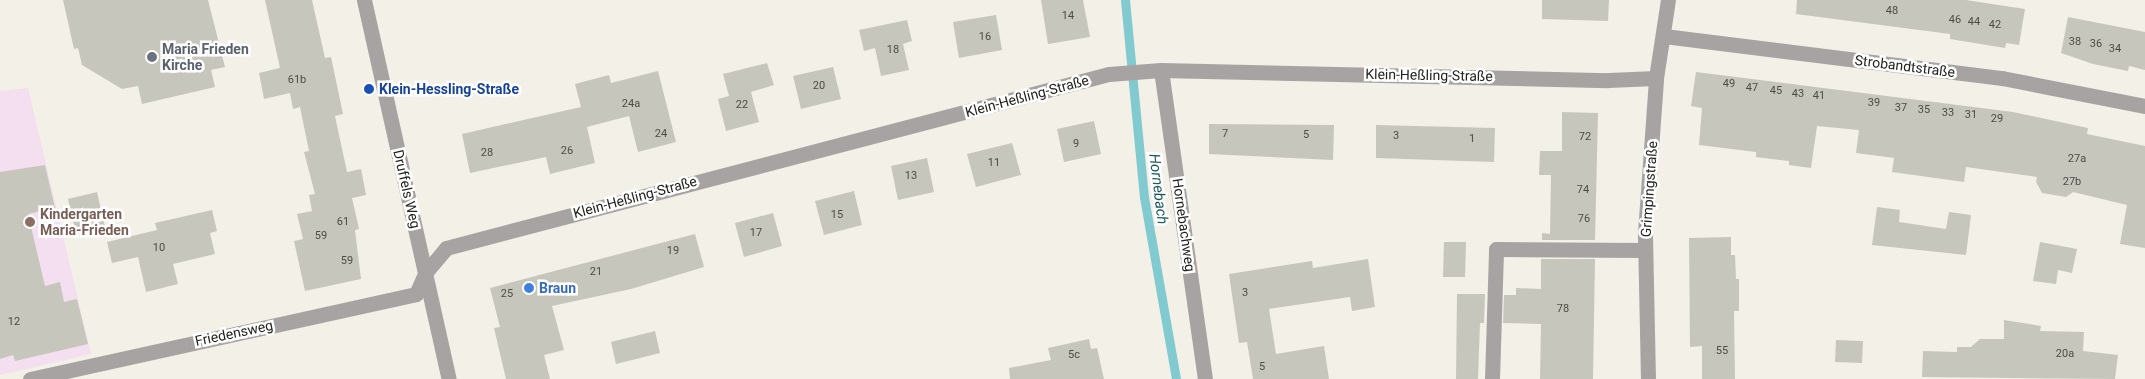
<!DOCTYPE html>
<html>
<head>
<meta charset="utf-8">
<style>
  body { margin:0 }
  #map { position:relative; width:2145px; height:379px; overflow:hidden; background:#f2f0e7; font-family:Roboto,sans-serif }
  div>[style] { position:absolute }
  .education>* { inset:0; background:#f3dff0 }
  .stream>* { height:9px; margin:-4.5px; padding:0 4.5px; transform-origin:4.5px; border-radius:4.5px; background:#80cad0 }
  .building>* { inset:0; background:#c7c6bd }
  .minor>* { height:15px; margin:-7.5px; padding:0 7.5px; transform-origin:7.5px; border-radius:7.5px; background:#a8a3a3 }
  .dots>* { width:14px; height:14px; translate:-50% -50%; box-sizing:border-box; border:2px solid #fff; border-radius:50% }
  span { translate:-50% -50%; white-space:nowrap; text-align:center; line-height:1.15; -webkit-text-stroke:5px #fff; paint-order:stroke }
  .number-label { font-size:11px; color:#4c4b46 }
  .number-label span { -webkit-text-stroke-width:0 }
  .worship-label { font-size:14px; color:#5b616d; font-weight:700 }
  .left { translate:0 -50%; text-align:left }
  .street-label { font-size:14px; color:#23221f }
  .transit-label { font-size:14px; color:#164399; font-weight:700 }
  .education-label { font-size:14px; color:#785e54; font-weight:700 }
  .shop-label { font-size:14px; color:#366cbe; font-weight:700 }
  .water-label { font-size:15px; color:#19595d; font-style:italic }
</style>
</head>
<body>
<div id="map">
  <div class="education">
    <div style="clip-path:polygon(28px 88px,91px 354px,0 375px,0 91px)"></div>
  </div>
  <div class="stream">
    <div style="left:1125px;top:0;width:198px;rotate:84.5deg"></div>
    <div style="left:1144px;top:197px;width:185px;rotate:80deg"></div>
  </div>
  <div class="building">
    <div style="clip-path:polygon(63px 0,208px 0,225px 67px,211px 70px,215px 87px,142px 104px,138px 86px,122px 89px,82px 65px,78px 48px,74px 49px)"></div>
    <div style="clip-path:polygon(265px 0,312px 0,325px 58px,331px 57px,343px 114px,335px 116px,347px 172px,361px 169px,366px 195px,352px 198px,359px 229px,355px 230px,361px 279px,305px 291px,294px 241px,303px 239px,297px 214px,312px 211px,309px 195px,315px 194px,304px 152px,309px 151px,300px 107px,293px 109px,290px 93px,264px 99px,259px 73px,280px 68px)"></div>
    <div style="clip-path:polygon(1041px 0,1083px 0,1090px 37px,1048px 44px)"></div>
    <div style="clip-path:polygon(1542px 0,1609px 0,1608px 21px,1542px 19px)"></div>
    <div style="clip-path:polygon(1797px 0,1966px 0,2025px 9px,2019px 45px,2006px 43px,2005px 48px,1950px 39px,1950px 34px,1796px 14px)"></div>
    <div style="clip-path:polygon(996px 15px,1002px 50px,959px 58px,953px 22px)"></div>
    <div style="clip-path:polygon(2068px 17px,2145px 32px,2145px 70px,2129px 66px,2128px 71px,2093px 64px,2061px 53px)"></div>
    <div style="clip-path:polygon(907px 20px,912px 41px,903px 44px,909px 70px,881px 76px,875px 48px,864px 51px,859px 30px)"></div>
    <div style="clip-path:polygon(767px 63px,774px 85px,751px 92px,759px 122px,726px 131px,718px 99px,729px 96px,723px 74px)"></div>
    <div style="clip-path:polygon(833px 67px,841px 99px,801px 109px,793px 76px)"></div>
    <div style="clip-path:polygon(658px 71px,676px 142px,638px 152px,629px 116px,587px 127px,595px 163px,550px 174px,546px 157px,470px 173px,462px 134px,581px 107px,575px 84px,609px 75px,611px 83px)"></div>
    <div style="clip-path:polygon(1696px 72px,2013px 112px,2088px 128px,2087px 134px,2145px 146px,2145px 248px,2120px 244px,2127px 205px,2073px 192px,2066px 197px,2042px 193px,2036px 182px,2037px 177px,1966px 167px,1964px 182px,1892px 172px,1894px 158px,1856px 153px,1859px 130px,1817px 126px,1811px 168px,1789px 165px,1789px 161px,1756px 157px,1756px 152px,1699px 145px,1702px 108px,1691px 106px)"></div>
    <div style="clip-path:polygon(1562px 112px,1598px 113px,1595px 240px,1542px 240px,1542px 233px,1550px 234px,1551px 175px,1539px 175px,1540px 151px,1562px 151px)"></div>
    <div style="clip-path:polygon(1094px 121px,1101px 154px,1064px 162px,1057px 129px)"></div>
    <div style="clip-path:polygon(1209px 124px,1334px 125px,1333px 160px,1209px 154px)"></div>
    <div style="clip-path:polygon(1376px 125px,1495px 128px,1494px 162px,1376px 158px)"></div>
    <div style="clip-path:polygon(1012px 143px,1021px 175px,976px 187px,967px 154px)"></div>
    <div style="clip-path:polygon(927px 158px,934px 192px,898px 200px,891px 166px)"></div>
    <div style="clip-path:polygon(45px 165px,55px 208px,28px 214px,45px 286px,60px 282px,64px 302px,77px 299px,88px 344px,15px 361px,13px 355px,0 359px,0 172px)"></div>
    <div style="clip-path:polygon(854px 191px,862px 225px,824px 235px,815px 201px)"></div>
    <div style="clip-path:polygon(97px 192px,105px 227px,76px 234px,68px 199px)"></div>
    <div style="clip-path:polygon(1877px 207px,1900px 210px,1899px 222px,1946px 229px,1949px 212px,1971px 215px,1966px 255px,1872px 245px)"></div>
    <div style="clip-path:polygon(212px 210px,217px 231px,210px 233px,215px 254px,173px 264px,178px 284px,146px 292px,138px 257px,112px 263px,107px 242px,157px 230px,155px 223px)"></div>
    <div style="clip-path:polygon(773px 213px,782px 246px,744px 257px,735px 223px)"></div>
    <div style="clip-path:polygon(695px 234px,704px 267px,631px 289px,552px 306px,564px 350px,544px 355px,550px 379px,506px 379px,494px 328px,500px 327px,490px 288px)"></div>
    <div style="clip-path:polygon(1731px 237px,1731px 255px,1735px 255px,1736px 279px,1739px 279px,1739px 311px,1734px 311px,1735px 379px,1702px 379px,1702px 346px,1690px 347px,1689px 238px)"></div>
    <div style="clip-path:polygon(1444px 242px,1466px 242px,1465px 277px,1443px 277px)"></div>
    <div style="clip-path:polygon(2040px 242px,2077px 249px,2072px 273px,2058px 270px,2056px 284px,2033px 281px)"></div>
    <div style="clip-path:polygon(1368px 259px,1375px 307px,1352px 311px,1350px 297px,1269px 309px,1276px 354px,1324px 346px,1329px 379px,1253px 379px,1247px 342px,1239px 343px,1229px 274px,1312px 261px,1313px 268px)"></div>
    <div style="clip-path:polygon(1541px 259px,1595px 259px,1593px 379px,1540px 379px,1541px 324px,1503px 323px,1504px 295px,1516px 295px,1516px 288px,1541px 289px)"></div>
    <div style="clip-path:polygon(1457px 294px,1485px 294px,1484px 323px,1480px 323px,1478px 379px,1456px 379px)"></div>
    <div style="clip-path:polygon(2004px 320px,2041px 326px,2040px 331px,2084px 332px,2083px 351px,2118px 355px,2115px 379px,1922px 377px,1923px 351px,1957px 352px,1957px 347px,1971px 347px,1980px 339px,2004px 339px)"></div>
    <div style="clip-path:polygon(655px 331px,660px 353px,616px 364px,611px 342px)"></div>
    <div style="clip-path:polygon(1089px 339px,1091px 349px,1097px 348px,1104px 379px,1010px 379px,1009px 368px,1051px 360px,1048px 348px)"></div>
    <div style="clip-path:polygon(1836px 340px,1863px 341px,1862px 363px,1835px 362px)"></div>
  </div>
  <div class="minor">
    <div style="left:364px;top:0;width:388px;rotate:77.4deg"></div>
    <div style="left:1664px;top:36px;width:341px;rotate:7.1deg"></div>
    <div style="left:2002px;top:78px;width:146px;rotate:11.1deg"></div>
    <div style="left:1161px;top:70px;width:312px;rotate:81.9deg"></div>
    <div style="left:30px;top:379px;width:395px;rotate:-12.4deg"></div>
    <div style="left:416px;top:294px;width:24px;rotate:-66deg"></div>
    <div style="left:426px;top:272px;width:31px;rotate:-50deg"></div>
    <div style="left:446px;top:248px;width:685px;rotate:-14.71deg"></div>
    <div style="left:1109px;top:74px;width:52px;rotate:-4.4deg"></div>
    <div style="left:1161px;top:70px;width:447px;rotate:1.3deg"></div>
    <div style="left:1608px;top:80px;width:48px;rotate:-2.4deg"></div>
    <div style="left:1492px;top:379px;width:130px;rotate:-88.2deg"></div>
    <div style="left:1496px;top:249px;width:149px;rotate:0.4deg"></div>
    <div style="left:1648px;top:379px;width:146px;rotate:-91.2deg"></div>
    <div style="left:1645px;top:233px;width:155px;rotate:-85.9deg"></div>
    <div style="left:1656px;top:78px;width:79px;rotate:-81.3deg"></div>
  </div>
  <div class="dots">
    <div style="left:152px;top:57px;background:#6b7280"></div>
    <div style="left:369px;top:89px;background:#1a4fb4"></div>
    <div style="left:30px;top:222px;background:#8d6e63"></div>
    <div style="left:529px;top:288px;background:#3f7fe0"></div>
  </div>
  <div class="number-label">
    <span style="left:1892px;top:11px">48</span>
    <span style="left:1068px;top:16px">14</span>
    <span style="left:1955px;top:20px">46</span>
    <span style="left:1974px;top:22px">44</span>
    <span style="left:1995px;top:25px">42</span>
    <span style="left:985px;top:37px">16</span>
    <span style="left:2075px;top:42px">38</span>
    <span style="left:2096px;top:44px">36</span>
    <span style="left:2115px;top:49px">34</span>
    <span style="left:893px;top:50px">18</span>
    <span style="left:297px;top:80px">61b</span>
    <span style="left:1729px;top:84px">49</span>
    <span style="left:819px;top:86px">20</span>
    <span style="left:1752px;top:88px">47</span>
    <span style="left:1776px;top:91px">45</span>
    <span style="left:1798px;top:94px">43</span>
    <span style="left:1819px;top:96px">41</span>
    <span style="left:1874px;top:103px">39</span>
    <span style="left:631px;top:104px">24a</span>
    <span style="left:742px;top:105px">22</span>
    <span style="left:1901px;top:108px">37</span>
    <span style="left:1924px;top:110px">35</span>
    <span style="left:1948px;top:113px">33</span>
    <span style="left:1971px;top:115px">31</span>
    <span style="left:1997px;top:119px">29</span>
    <span style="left:661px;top:134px">24</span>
    <span style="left:1225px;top:134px">7</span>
    <span style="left:1306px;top:135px">5</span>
    <span style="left:1396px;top:136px">3</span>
    <span style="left:1585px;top:137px">72</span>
    <span style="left:1472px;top:139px">1</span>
    <span style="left:1076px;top:144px">9</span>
    <span style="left:567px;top:151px">26</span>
    <span style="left:487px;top:153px">28</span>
    <span style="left:2077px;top:159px">27a</span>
    <span style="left:994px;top:163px">11</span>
    <span style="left:911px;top:176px">13</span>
    <span style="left:2072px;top:182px">27b</span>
    <span style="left:1583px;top:190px">74</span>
    <span style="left:837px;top:215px">15</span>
    <span style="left:1584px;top:219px">76</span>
    <span style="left:343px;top:222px">61</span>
    <span style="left:756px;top:233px">17</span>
    <span style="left:321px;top:236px">59</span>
    <span style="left:159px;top:248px">10</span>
    <span style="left:673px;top:251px">19</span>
    <span style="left:347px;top:261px">59</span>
    <span style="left:596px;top:272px">21</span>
    <span style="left:1245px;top:293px">3</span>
    <span style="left:507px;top:294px">25</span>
    <span style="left:1563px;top:309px">78</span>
    <span style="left:14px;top:322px">12</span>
    <span style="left:1722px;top:351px">55</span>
    <span style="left:2065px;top:354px">20a</span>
    <span style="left:1074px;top:355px">5c</span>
    <span style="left:1262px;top:367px">5</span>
  </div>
  <div class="worship-label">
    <span class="left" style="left:162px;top:57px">Maria Frieden<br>Kirche</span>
  </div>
  <div class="street-label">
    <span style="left:1905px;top:66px;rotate:7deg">Strobandtstraße</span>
    <span style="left:1429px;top:75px;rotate:1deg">Klein-Heßling-Straße</span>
    <span style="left:1027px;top:96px;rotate:-15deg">Klein-Heßling-Straße</span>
    <span style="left:407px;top:189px;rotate:77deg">Druffels Weg</span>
    <span style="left:1649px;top:189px;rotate:-86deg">Grimpingstraße</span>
    <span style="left:635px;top:197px;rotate:-15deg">Klein-Heßling-Straße</span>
    <span style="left:1184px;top:225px;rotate:82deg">Hornebachweg</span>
    <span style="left:234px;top:333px;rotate:-12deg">Friedensweg</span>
  </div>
  <div class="transit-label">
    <span class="left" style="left:379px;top:89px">Klein-Hessling-Straße</span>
  </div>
  <div class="education-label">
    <span class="left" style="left:40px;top:222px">Kindergarten<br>Maria-Frieden</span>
  </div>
  <div class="shop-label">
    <span class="left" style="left:539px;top:288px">Braun</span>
  </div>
  <div class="water-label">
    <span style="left:1158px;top:189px;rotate:83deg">Hornebach</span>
  </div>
</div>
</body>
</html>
